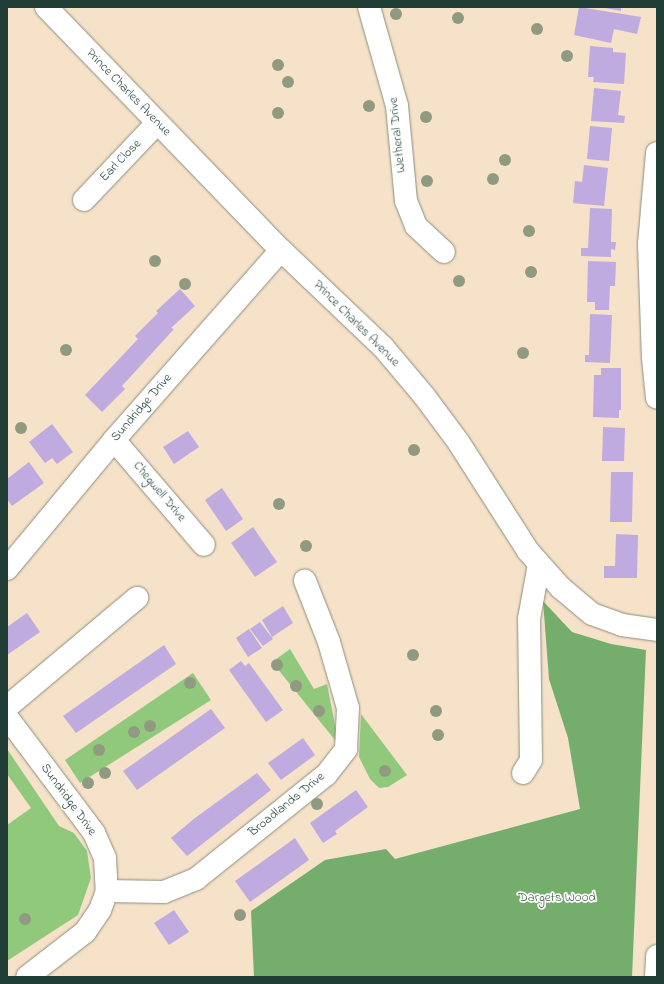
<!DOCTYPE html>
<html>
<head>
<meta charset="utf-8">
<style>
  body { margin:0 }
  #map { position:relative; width:664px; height:984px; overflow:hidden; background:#f6e1c9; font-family:"Indie Flower",sans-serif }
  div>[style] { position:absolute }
  .green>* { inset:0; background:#91c97c }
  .forest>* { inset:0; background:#74ad6c }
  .building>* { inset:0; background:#bfabdf }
  .roads { filter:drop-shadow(0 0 1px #8a8f7e) drop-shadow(0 0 1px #8a8f7e) }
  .minor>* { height:22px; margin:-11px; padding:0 11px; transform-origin:11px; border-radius:11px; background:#fff }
  .trees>* { width:12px; height:12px; margin:-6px; border-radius:50%; background:#909a81 }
  span { translate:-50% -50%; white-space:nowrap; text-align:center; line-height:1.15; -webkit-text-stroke:3.5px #fff; paint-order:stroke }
  .street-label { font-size:13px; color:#1f3d34 }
  .park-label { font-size:13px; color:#3c6046 }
  .frame { position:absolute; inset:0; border:8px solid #1f3d34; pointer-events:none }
</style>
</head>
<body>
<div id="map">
  <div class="green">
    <div style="clip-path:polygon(290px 649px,314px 689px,327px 684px,339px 745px,272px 662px)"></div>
    <div style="clip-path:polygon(193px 673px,211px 700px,80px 783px,65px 760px)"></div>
    <div style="clip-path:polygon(361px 714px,407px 775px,388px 787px,379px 788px,370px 779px,359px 757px)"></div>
    <div style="clip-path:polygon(7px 749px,59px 826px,74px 833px,87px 851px,91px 878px,78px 915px,7px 961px,7px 825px,31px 808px,7px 774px)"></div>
  </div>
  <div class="forest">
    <div style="clip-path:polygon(543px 601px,572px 632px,611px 644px,646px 650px,632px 977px,254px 977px,251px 911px,325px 860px,386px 849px,395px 859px,580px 809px,568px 738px,549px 679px)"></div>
  </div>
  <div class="building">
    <div style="clip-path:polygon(579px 7px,641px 17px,637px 34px,614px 29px,611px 43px,574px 35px)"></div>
    <div style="clip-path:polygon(600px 7px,621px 7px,621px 11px)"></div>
    <div style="clip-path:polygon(590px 46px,613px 48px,613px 52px,626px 53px,624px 84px,593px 82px,594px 77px,588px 77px)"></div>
    <div style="clip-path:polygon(594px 88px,621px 91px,618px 115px,625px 116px,624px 123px,591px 121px)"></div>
    <div style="clip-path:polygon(590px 126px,612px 128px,609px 161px,587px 159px)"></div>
    <div style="clip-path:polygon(584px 165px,608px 168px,604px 206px,573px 203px,575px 181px,582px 182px)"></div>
    <div style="clip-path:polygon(590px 208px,612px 209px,611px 242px,616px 242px,615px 250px,611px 249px,611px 257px,581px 256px,581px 248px,588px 248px)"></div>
    <div style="clip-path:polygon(588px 261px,616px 262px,615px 286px,610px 286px,609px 310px,595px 310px,595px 302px,587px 302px)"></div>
    <div style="clip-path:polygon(180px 289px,195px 306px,171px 328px,174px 329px,122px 386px,125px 389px,102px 412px,85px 395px,138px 339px,135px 336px,158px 313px,156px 311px)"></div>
    <div style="clip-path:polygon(590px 314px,612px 315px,610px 363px,585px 362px,585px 355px,589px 355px)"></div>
    <div style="clip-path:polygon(601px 368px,621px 368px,621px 410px,619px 410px,619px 418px,593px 417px,594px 375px,601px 375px)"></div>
    <div style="clip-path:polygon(52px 424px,73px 452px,57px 464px,52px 458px,45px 463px,29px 442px)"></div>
    <div style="clip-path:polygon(603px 427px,625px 428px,624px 461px,602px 461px)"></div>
    <div style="clip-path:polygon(188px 431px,199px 447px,174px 464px,163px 447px)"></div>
    <div style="clip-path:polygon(29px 462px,44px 483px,12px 506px,7px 499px,7px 479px)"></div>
    <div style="clip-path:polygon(611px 472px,633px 472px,632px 522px,610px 522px)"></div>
    <div style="clip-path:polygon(222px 488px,243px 519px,226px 531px,205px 500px)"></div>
    <div style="clip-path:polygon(253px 527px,277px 562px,255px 577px,231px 543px)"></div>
    <div style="clip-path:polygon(616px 534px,638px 535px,637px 578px,604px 578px,604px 566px,615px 566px)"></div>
    <div style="clip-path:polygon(283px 606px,293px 623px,272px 637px,262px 620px)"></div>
    <div style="clip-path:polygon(27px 613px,40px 632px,7px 655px,7px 627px)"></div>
    <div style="clip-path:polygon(260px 622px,273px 639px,263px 646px,250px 629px)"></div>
    <div style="clip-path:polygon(249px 629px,262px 648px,248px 657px,236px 638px)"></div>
    <div style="clip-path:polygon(164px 645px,176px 664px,76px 733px,63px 716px)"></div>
    <div style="clip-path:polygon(241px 661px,245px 666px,249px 663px,283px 710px,266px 722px,229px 670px)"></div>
    <div style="clip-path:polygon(211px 709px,225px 728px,137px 790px,123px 771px)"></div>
    <div style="clip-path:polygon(303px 738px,315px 755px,281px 780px,268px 763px)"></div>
    <div style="clip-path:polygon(257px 773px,271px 790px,187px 856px,171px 838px,195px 818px)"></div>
    <div style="clip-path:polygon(356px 790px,368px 807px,335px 831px,337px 834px,323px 843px,310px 823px)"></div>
    <div style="clip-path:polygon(295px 838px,309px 860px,250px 902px,235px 881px)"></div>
    <div style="clip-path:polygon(174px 910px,189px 932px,169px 945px,154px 923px)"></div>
  </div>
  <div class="roads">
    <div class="minor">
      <div style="left:46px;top:7px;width:338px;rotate:46deg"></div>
      <div style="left:281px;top:250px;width:141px;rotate:43.6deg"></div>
      <div style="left:383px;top:347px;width:65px;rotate:50deg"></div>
      <div style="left:425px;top:397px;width:57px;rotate:53.5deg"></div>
      <div style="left:459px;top:443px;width:128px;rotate:57.4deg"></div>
      <div style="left:528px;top:551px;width:50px;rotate:48.3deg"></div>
      <div style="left:561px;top:588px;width:40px;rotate:40deg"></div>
      <div style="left:592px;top:614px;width:32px;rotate:20deg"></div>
      <div style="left:622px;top:625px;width:35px;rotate:8deg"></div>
      <div style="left:369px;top:7px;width:103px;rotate:74.2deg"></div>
      <div style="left:397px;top:106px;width:95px;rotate:84.6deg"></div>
      <div style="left:406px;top:201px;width:27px;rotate:68deg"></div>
      <div style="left:416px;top:226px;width:38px;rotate:43deg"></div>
      <div style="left:657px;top:153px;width:91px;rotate:95deg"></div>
      <div style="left:649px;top:244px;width:114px;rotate:88deg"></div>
      <div style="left:653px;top:358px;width:40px;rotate:84.3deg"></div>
      <div style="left:84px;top:200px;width:106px;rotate:-46.5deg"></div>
      <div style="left:114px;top:440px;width:138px;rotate:49.4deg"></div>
      <div style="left:7px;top:569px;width:168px;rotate:-50.3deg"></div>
      <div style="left:114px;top:440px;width:253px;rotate:-48.7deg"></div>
      <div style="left:7px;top:707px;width:170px;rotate:-40deg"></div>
      <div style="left:7px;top:717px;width:145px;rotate:53.1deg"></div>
      <div style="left:94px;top:833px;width:27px;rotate:66deg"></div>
      <div style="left:105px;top:858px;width:33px;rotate:87deg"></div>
      <div style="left:107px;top:891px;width:20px;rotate:110deg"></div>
      <div style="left:100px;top:910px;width:27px;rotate:124deg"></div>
      <div style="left:85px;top:932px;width:73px;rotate:142.2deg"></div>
      <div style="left:523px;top:773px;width:15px;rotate:-58deg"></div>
      <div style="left:531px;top:760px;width:141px;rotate:-90.8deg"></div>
      <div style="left:529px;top:619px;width:56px;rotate:-79.7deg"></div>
      <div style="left:107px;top:891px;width:57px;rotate:1deg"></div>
      <div style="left:164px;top:892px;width:35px;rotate:-22deg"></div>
      <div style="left:196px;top:879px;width:166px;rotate:-38.7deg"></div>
      <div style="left:326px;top:775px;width:33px;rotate:-52deg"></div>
      <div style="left:346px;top:749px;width:41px;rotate:-87.2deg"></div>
      <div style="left:348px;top:708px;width:69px;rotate:-106.1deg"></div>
      <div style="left:329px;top:642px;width:66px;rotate:-111.5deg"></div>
      <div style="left:656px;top:977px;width:21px;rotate:-87deg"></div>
    </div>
  </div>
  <div class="trees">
    <div style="left:396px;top:14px"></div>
    <div style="left:458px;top:18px"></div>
    <div style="left:537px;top:29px"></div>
    <div style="left:567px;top:56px"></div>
    <div style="left:278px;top:65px"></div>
    <div style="left:288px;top:82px"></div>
    <div style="left:369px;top:106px"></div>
    <div style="left:278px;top:113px"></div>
    <div style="left:426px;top:117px"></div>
    <div style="left:505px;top:160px"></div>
    <div style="left:493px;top:179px"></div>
    <div style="left:427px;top:181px"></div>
    <div style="left:529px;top:231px"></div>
    <div style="left:155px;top:261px"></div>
    <div style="left:531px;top:272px"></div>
    <div style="left:459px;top:281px"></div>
    <div style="left:185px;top:284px"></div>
    <div style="left:66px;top:350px"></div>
    <div style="left:523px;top:353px"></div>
    <div style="left:21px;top:428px"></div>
    <div style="left:414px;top:450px"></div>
    <div style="left:279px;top:504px"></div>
    <div style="left:306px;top:546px"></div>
    <div style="left:413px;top:655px"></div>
    <div style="left:277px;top:665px"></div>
    <div style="left:190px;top:683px"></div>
    <div style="left:296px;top:686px"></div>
    <div style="left:319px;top:711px"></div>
    <div style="left:436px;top:711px"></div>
    <div style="left:150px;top:726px"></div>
    <div style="left:134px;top:732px"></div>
    <div style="left:438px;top:735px"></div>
    <div style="left:99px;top:750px"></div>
    <div style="left:385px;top:771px"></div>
    <div style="left:105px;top:773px"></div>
    <div style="left:88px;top:783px"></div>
    <div style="left:317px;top:804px"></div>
    <div style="left:240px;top:915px"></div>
    <div style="left:25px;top:919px"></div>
  </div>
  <div class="street-label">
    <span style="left:128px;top:93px;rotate:46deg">Prince Charles Avenue</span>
    <span style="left:398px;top:135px;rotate:-96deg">Wetheral Drive</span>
    <span style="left:121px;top:161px;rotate:-46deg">Earl Close</span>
    <span style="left:356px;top:324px;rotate:45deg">Prince Charles Avenue</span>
    <span style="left:142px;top:408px;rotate:-49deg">Sundridge Drive</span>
    <span style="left:159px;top:492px;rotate:50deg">Chegwell Drive</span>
    <span style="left:68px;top:800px;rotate:54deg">Sundridge Drive</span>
    <span style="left:287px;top:805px;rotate:-39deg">Broadlands Drive</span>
  </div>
  <div class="park-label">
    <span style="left:557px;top:898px">Dargets Wood</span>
  </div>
  <div class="frame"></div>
</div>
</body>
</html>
